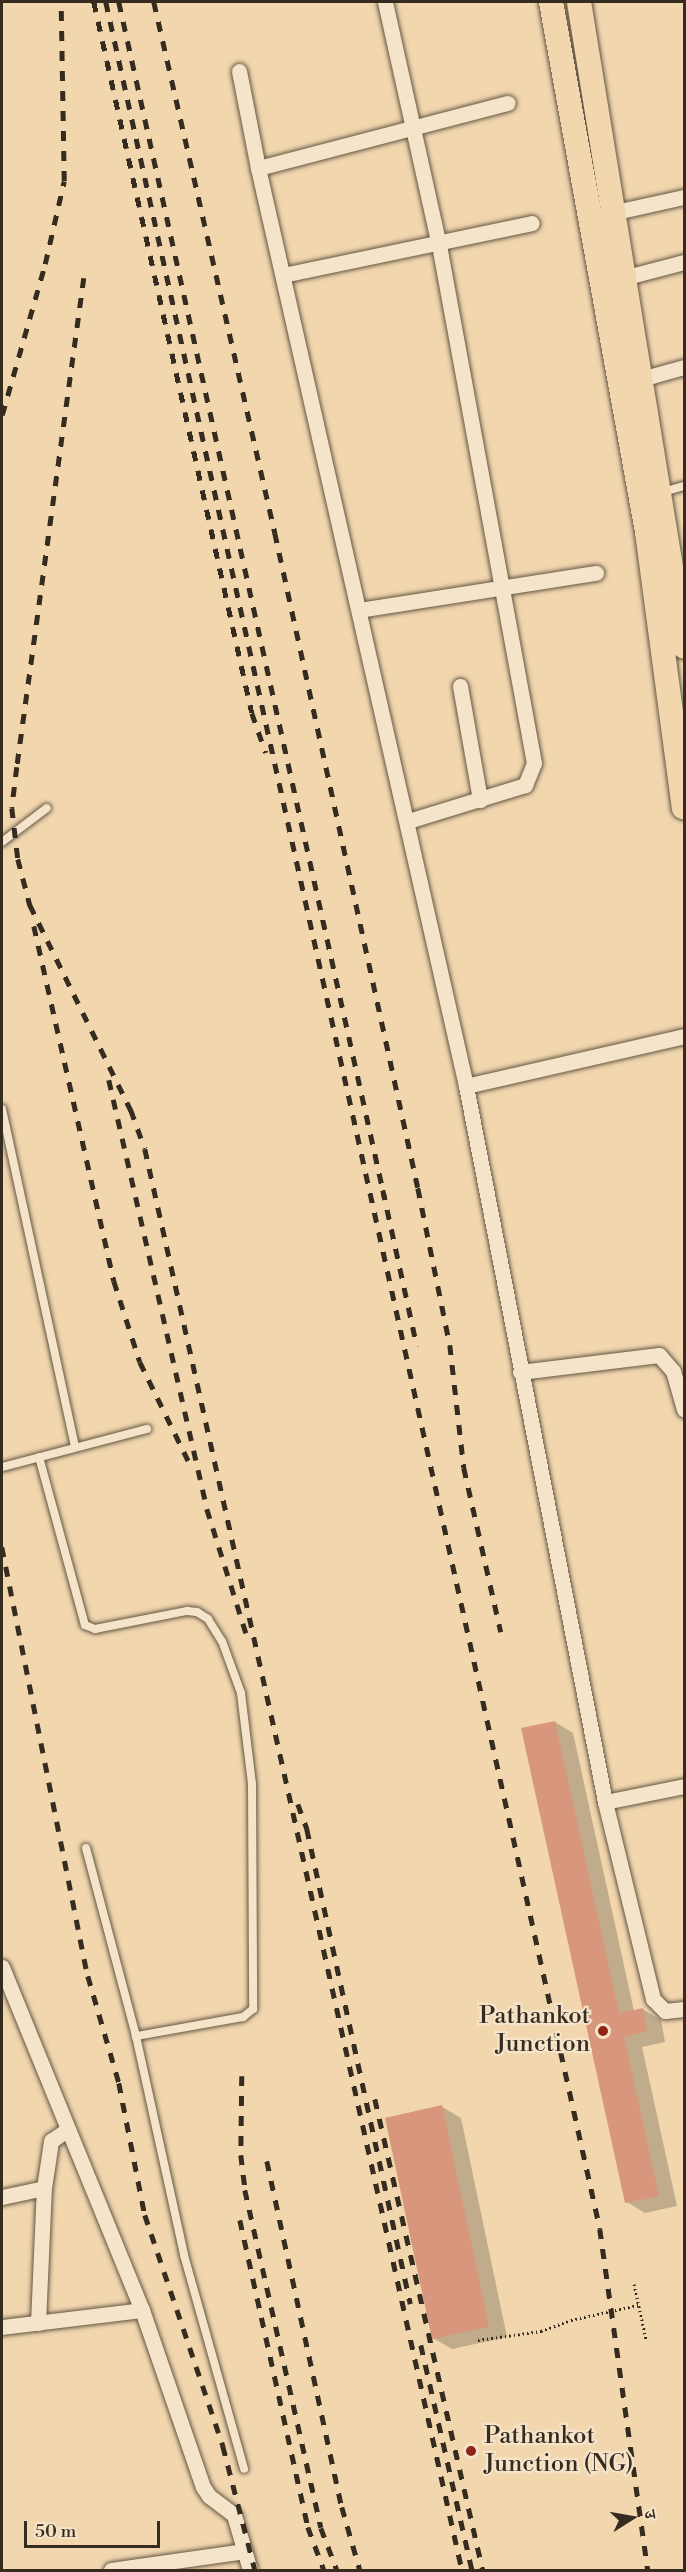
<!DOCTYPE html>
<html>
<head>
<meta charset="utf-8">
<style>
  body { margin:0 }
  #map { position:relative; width:686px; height:2572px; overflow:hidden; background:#f1d6ae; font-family:"Libre Bodoni","Noto Serif Devanagari",serif }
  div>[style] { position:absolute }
  .shadow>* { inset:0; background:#0003 }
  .building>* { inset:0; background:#d8967c }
  .path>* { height:3px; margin-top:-1.5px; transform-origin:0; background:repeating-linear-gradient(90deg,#352b1f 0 1.5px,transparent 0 4.5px) }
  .roads { filter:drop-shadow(0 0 2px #645643) drop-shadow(0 0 2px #645643) }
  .service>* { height:8px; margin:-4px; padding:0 4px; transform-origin:4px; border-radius:4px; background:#f6e4ca }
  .minor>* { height:15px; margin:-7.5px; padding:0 7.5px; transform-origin:7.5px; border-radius:7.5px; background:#f6e4ca }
  .primary>* { height:24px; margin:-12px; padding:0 12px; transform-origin:12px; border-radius:12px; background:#f1d6ae }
  .rail>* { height:4.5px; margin-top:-2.25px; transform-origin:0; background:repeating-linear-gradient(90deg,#352b1f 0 10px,transparent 0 20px) }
  .path-bridge>* { height:3px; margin-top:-1.5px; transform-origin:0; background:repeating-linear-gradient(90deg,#352b1f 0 1.5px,transparent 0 4.5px) }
  .dots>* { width:16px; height:16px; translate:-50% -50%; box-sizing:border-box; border:3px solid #f6e4ca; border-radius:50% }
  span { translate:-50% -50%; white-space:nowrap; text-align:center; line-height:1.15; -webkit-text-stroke:4.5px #f6e4ca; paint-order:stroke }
  .poi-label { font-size:24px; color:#352b1f }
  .right { translate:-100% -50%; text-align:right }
  .left { translate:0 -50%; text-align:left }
  .frame { position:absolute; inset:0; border:3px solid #352b1f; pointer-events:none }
  .north { position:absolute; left:602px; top:2488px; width:60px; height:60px; -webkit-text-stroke:4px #f6e4ca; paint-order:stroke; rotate:79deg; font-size:16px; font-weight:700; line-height:24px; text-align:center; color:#352b1f }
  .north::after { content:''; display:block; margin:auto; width:21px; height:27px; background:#352b1f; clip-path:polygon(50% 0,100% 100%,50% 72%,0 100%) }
  .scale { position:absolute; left:24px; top:2521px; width:136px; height:27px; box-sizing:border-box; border:3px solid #352b1f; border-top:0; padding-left:8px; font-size:18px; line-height:21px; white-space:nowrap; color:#352b1f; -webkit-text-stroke:4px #f6e4ca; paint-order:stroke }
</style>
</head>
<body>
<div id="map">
  <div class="shadow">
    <div style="clip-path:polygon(555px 1722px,573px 1733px,634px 2011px,642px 2009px,661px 2020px,665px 2042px,642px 2047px,677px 2206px,645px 2213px,627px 2202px)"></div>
    <div style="clip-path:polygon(442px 2107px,461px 2118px,507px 2337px,452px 2349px,433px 2338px)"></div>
  </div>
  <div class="building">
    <div style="clip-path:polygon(555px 1721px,619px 2013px,643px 2008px,647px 2031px,624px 2037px,659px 2196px,625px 2203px,521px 1728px)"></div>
    <div style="clip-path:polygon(442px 2105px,489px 2327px,432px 2339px,385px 2118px)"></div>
  </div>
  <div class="path">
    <div style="left:634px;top:2284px;width:56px;rotate:77.7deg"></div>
    <div style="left:478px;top:2340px;width:64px;rotate:-8.1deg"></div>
    <div style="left:541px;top:2331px;width:32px;rotate:-20deg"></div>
  </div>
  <div class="roads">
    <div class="service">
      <div style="left:663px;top:492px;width:22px;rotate:-16deg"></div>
      <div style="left:2px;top:842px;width:56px;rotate:-37.1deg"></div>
      <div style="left:2px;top:1109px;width:346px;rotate:77.8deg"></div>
      <div style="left:39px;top:1457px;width:174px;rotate:74.7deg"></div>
      <div style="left:85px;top:1625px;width:11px;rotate:22deg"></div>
      <div style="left:95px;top:1629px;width:94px;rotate:-11.1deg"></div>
      <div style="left:187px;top:1611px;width:10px;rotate:6deg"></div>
      <div style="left:197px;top:1612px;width:13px;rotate:32deg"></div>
      <div style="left:208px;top:1619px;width:26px;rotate:58deg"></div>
      <div style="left:222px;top:1641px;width:55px;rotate:69.9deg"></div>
      <div style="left:241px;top:1693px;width:92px;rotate:83.1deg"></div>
      <div style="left:252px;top:1784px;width:225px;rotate:89.7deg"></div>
      <div style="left:253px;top:2009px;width:13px;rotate:141deg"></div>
      <div style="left:243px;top:2017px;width:109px;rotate:169.9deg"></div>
      <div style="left:2px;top:1467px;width:150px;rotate:-14.7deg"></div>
      <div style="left:86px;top:1848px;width:195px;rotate:75.1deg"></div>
      <div style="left:136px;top:2036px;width:224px;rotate:77.6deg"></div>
      <div style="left:184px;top:2255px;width:222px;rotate:74.3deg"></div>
    </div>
    <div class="minor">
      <div style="left:385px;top:2px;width:249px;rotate:77.5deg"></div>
      <div style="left:439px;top:245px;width:527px;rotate:79.61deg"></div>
      <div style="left:534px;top:763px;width:24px;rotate:112deg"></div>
      <div style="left:525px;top:785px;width:122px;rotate:162.9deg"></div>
      <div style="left:239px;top:71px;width:99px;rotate:78.9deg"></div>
      <div style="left:258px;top:168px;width:941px;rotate:77.23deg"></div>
      <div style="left:466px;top:1086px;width:729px;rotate:79.01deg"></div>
      <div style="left:605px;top:1802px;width:203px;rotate:76.3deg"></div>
      <div style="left:653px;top:1999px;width:17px;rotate:45deg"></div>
      <div style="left:665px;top:2011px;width:19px;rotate:-6deg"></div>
      <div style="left:258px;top:168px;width:258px;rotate:-14.6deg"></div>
      <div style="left:611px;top:213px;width:75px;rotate:-12.4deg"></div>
      <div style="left:283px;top:275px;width:254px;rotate:-11.8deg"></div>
      <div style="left:623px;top:278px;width:63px;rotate:-14.7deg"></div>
      <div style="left:641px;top:379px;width:45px;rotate:-15.6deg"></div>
      <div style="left:359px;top:610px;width:240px;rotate:-8.9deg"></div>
      <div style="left:460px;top:686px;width:116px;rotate:80deg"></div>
      <div style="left:466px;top:1086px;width:224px;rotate:-12.9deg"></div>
      <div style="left:520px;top:1372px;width:140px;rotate:-7deg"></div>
      <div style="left:659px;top:1355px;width:21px;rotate:49deg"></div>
      <div style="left:673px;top:1371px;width:40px;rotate:74deg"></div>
      <div style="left:605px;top:1802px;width:81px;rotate:-11.4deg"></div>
      <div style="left:2px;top:1967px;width:370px;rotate:67.8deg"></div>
      <div style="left:142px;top:2310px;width:187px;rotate:71deg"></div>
      <div style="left:203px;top:2487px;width:11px;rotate:56deg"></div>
      <div style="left:209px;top:2496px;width:31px;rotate:37deg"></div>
      <div style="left:234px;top:2515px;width:57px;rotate:73.8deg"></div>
      <div style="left:2px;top:2197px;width:43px;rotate:-12.1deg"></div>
      <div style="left:38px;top:2323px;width:135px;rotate:-87.5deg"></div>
      <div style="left:44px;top:2188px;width:48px;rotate:-81.5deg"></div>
      <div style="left:51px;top:2141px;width:19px;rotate:-35deg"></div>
      <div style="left:2px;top:2327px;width:141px;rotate:-6.9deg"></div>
      <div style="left:111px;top:2570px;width:135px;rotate:-8.1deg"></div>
    </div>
    <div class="primary">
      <div style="left:551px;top:2px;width:539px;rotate:79.73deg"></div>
      <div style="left:647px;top:532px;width:278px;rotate:82.4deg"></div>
      <div style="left:579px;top:2px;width:653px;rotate:80.75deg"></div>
    </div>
  </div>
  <div class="rail">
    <div style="left:94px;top:2px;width:728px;rotate:77.47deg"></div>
    <div style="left:252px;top:713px;width:42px;rotate:70.7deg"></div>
    <div style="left:106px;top:2px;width:2281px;rotate:77.49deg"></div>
    <div style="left:600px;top:2229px;width:344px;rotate:82deg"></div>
    <div style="left:119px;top:2px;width:1226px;rotate:77.47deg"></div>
    <div style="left:154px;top:2px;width:545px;rotate:77.16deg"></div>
    <div style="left:275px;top:533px;width:670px;rotate:77.68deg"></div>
    <div style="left:418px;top:1188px;width:160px;rotate:78.5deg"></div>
    <div style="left:450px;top:1345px;width:124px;rotate:83.5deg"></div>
    <div style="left:464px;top:1468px;width:168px;rotate:77.3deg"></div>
    <div style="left:84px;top:278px;width:494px;rotate:97.8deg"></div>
    <div style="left:17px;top:767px;width:41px;rotate:97deg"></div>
    <div style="left:12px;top:808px;width:51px;rotate:83.3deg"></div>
    <div style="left:18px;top:859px;width:48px;rotate:75.4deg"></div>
    <div style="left:30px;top:905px;width:229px;rotate:63.8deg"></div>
    <div style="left:131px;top:1110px;width:41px;rotate:70.3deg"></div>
    <div style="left:145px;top:1149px;width:1456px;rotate:77.42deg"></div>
    <div style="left:2px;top:415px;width:157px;rotate:-74.1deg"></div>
    <div style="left:45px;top:264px;width:85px;rotate:-77.1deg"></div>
    <div style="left:64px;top:181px;width:179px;rotate:-91deg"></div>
    <div style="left:34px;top:926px;width:364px;rotate:77.3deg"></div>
    <div style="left:114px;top:1281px;width:85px;rotate:72.2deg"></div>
    <div style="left:140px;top:1362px;width:118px;rotate:63.9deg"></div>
    <div style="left:109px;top:1080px;width:440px;rotate:77.1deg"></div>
    <div style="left:207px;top:1509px;width:139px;rotate:72.5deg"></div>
    <div style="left:383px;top:1190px;width:160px;rotate:77.7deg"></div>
    <div style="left:2px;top:1547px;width:438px;rotate:78.7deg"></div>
    <div style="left:88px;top:1976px;width:111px;rotate:73.8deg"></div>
    <div style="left:119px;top:2083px;width:135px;rotate:78.9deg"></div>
    <div style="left:145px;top:2215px;width:244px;rotate:71.3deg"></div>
    <div style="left:223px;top:2446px;width:128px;rotate:75.5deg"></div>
    <div style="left:298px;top:1804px;width:27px;rotate:70deg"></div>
    <div style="left:307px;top:1829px;width:486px;rotate:77.7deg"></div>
    <div style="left:242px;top:2076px;width:79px;rotate:90.7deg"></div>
    <div style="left:241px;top:2155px;width:35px;rotate:83deg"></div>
    <div style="left:245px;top:2190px;width:346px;rotate:77.3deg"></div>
    <div style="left:321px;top:2528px;width:45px;rotate:69.1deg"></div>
    <div style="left:375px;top:2099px;width:483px;rotate:77.1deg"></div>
    <div style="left:267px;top:2161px;width:354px;rotate:77.8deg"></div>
    <div style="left:342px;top:2507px;width:66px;rotate:74.1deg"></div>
    <div style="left:240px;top:2220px;width:314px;rotate:77.5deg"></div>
    <div style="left:308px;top:2527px;width:46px;rotate:69.6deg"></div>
    <div style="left:421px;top:2345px;width:231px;rotate:77.2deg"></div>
  </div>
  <div class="path-bridge">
    <div style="left:571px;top:2320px;width:69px;rotate:-12.6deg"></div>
  </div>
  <div class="dots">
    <div style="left:603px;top:2031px;background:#8f2418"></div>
    <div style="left:471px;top:2451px;background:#8f2418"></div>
  </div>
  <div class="poi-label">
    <span class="right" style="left:590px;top:2031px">Pathankot<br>Junction</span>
    <span class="left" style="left:484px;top:2451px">Pathankot<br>Junction (NG)</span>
  </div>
  <div class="frame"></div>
  <div class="north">उ</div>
  <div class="scale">50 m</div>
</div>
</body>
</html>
